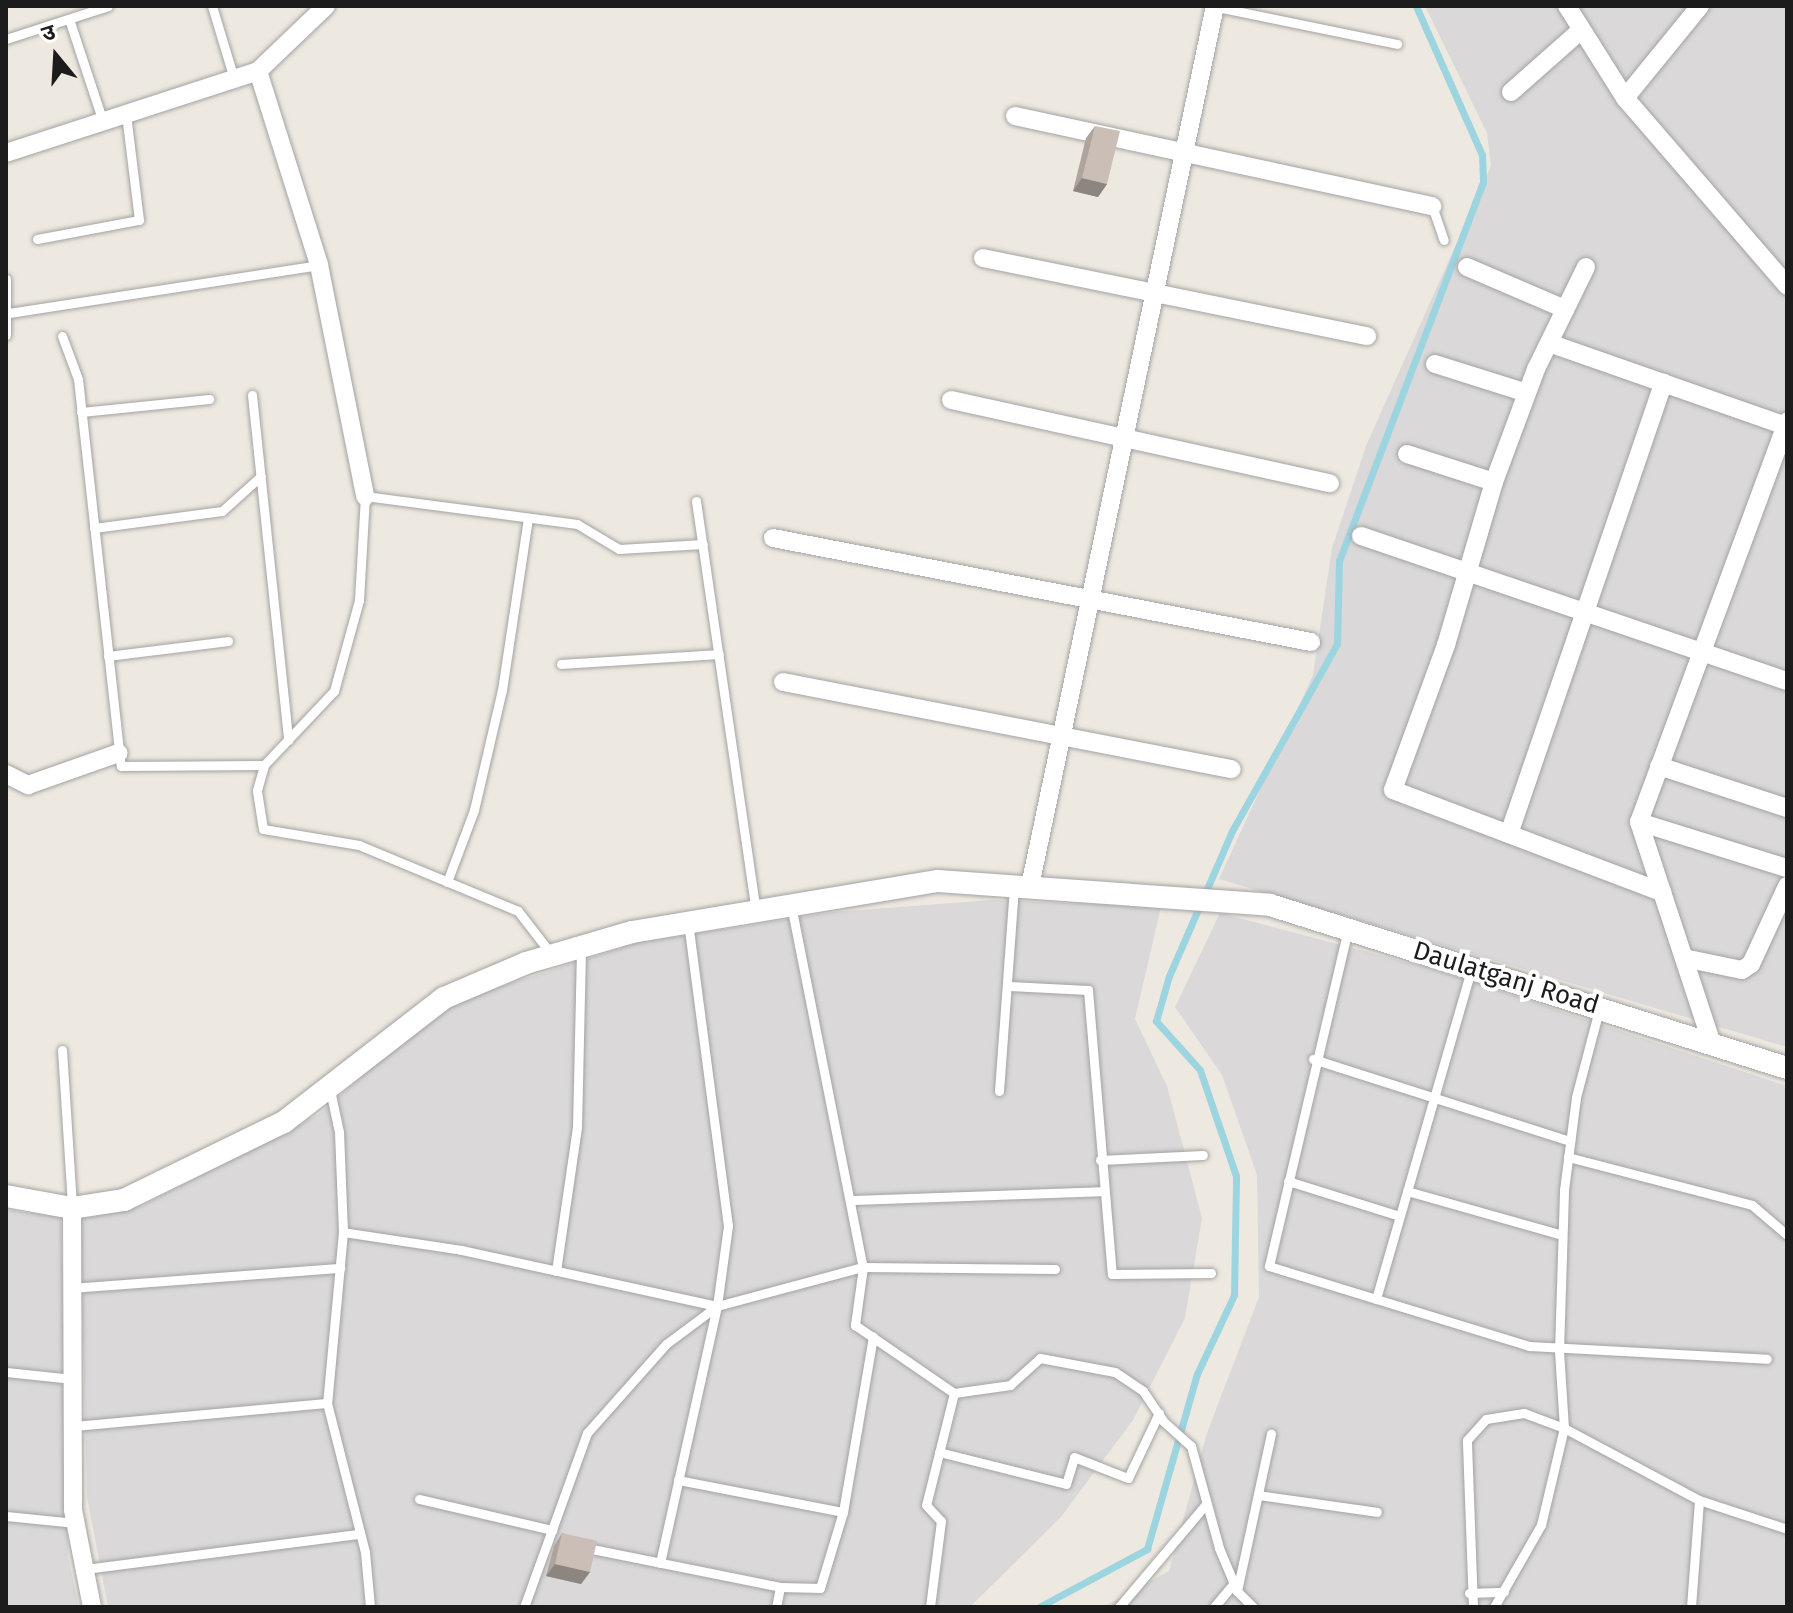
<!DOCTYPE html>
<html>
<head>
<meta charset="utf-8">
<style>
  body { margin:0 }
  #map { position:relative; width:1793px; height:1613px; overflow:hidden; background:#eee9e0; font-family:"Fira Sans","Noto Sans Devanagari",sans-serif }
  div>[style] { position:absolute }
  .residential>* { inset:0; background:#dad8d8 }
  .stream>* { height:7px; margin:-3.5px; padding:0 3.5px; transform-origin:3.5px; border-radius:3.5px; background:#9cd4e0 }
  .roads { filter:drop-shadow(0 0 2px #a3a3a3) drop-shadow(0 0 2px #a3a3a3) }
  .service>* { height:9px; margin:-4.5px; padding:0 4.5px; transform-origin:4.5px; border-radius:4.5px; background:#fff }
  .minor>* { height:18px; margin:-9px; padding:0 9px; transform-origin:9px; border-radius:9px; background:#fff }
  .tertiary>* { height:22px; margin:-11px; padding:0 11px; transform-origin:11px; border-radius:11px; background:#fff }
  .wall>* { inset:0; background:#aea39d }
  .shaded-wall>* { inset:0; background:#8d857f }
  .building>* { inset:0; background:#cabeb6 }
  span { translate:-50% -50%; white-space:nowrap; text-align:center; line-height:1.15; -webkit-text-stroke:8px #fff; paint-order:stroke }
  .street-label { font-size:26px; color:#1c1c1c }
  .frame { position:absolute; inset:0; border:8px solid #1c1c1c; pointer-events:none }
  .north { position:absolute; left:16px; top:16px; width:80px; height:80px; -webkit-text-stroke:6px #fff; paint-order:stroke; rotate:342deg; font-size:22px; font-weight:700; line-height:32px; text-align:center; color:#1c1c1c }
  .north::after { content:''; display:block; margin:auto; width:28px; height:36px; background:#1c1c1c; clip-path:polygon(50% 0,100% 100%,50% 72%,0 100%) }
</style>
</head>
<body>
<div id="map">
  <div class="residential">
    <div style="clip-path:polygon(1425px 6px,1787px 6px,1787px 1047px,1219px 879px,1313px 675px,1332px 548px,1366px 446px,1491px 166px,1487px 133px)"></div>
    <div style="clip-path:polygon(992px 900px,1161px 907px,1135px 1019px,1167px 1086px,1202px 1218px,1185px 1318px,1133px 1420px,1061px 1517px,970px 1607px,108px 1607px,87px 1497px,80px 1216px,142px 1206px,318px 1115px,387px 1054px,464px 998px,637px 943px,834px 912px)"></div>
    <div style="clip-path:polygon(1220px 913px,1436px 970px,1787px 1086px,1787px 1607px,1103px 1607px,1169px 1571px,1207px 1433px,1259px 1297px,1257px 1175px,1222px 1075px,1175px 1007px)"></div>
    <div style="clip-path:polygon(6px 1210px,61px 1217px,68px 1557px,79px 1607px,6px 1607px)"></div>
  </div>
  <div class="stream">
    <div style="left:1039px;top:1607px;width:123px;rotate:-28.2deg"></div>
    <div style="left:1147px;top:1549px;width:182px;rotate:-74.1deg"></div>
    <div style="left:1197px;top:1374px;width:87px;rotate:-64.9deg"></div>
    <div style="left:1234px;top:1295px;width:119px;rotate:-89deg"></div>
    <div style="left:1236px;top:1176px;width:112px;rotate:-108.8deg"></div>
    <div style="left:1200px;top:1070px;width:66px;rotate:-131.9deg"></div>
    <div style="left:1156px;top:1021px;width:47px;rotate:-73.9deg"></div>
    <div style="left:1169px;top:976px;width:158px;rotate:-66.5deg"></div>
    <div style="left:1232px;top:831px;width:214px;rotate:-60.7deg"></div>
    <div style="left:1337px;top:644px;width:83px;rotate:-88.6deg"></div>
    <div style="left:1339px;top:561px;width:405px;rotate:-69.2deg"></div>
    <div style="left:1483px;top:182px;width:27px;rotate:-92deg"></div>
    <div style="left:1482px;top:155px;width:163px;rotate:-113.9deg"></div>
  </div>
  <div class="roads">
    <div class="service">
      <div style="left:212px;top:6px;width:76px;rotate:73.2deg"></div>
      <div style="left:1212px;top:6px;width:189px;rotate:11.6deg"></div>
      <div style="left:69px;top:19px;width:108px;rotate:71.7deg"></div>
      <div style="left:6px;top:39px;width:107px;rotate:-17.9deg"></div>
      <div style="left:1432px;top:206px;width:36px;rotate:71deg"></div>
      <div style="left:37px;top:239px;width:104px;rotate:-10.6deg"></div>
      <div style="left:139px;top:220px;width:107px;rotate:-97deg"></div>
      <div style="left:6px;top:279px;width:56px;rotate:90deg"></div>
      <div style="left:9px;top:313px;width:314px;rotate:-8.8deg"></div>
      <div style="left:62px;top:336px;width:46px;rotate:69.6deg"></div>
      <div style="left:78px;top:379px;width:389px;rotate:83.7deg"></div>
      <div style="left:121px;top:766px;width:143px;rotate:-0.4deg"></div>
      <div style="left:252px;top:395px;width:347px;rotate:84deg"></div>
      <div style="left:81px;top:412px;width:129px;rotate:-5.8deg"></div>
      <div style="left:696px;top:501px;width:414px;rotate:81.7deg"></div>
      <div style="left:94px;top:528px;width:129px;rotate:-7.6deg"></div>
      <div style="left:222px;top:511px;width:52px;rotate:-41.9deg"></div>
      <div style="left:108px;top:656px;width:121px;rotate:-7.1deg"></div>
      <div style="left:561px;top:664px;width:158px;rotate:-3.6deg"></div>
      <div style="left:447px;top:882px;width:77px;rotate:-69.4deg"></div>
      <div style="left:474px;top:810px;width:123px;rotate:-76.9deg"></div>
      <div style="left:502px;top:690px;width:174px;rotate:-81.4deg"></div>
      <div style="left:791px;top:905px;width:369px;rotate:78.8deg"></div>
      <div style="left:863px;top:1267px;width:59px;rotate:97.9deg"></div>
      <div style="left:855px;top:1325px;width:120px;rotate:34.5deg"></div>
      <div style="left:954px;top:1393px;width:115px;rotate:104deg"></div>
      <div style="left:926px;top:1505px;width:22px;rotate:47deg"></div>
      <div style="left:941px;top:1521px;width:87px;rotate:97.3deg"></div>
      <div style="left:1348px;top:929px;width:346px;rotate:103.2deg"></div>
      <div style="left:1269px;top:1266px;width:272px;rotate:17.1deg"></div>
      <div style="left:1529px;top:1346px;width:238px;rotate:3.1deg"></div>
      <div style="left:552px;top:955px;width:56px;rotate:-127.7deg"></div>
      <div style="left:518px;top:911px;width:172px;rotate:-157.5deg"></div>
      <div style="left:359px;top:845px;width:97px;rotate:-170.5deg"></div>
      <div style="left:263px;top:829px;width:39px;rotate:-99deg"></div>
      <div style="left:257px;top:790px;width:26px;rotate:-74deg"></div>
      <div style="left:264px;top:765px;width:102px;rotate:-46.6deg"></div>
      <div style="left:334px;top:691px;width:94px;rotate:-74.6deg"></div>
      <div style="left:359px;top:600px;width:104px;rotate:-86.7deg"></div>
      <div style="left:365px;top:496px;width:214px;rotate:7.5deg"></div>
      <div style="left:577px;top:524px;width:49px;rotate:30.8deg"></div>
      <div style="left:619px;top:549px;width:84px;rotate:-3.4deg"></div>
      <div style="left:1009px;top:986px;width:79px;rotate:2.9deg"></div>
      <div style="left:1088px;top:990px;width:285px;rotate:85.2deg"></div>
      <div style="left:1112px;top:1274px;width:99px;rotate:-0.6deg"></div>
      <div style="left:62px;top:1050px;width:156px;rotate:86.3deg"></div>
      <div style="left:1313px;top:1059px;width:270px;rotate:17.7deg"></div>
      <div style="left:330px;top:1090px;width:43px;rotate:77.9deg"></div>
      <div style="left:339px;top:1132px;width:100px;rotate:87.7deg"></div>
      <div style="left:343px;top:1232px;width:172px;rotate:95.3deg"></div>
      <div style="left:327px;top:1403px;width:154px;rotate:75.7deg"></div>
      <div style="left:365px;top:1552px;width:55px;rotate:84.8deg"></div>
      <div style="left:999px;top:1091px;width:205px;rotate:-85.8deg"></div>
      <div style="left:1568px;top:1157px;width:190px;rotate:14.6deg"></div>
      <div style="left:1752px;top:1205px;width:46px;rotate:40.6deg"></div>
      <div style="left:1100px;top:1160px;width:103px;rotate:-2.8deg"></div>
      <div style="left:1288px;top:1181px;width:117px;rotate:17.4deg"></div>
      <div style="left:1407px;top:1191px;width:161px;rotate:15.8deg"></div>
      <div style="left:851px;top:1200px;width:252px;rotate:-2deg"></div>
      <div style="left:343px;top:1232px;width:120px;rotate:8.6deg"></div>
      <div style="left:462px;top:1250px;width:261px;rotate:12.4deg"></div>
      <div style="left:556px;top:1271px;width:146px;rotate:-81.7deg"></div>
      <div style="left:577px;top:1127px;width:179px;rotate:-88.7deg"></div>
      <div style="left:72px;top:1288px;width:269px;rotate:-4.3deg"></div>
      <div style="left:1376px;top:1299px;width:343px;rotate:-73.9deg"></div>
      <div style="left:6px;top:1372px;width:67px;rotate:6deg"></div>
      <div style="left:954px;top:1393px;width:57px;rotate:-8.1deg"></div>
      <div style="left:1010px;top:1385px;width:40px;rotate:-42deg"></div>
      <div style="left:1040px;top:1358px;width:76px;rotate:10.6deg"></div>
      <div style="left:1115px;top:1372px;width:34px;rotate:34deg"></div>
      <div style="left:1143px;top:1391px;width:36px;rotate:56deg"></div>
      <div style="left:1163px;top:1421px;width:38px;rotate:42deg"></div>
      <div style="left:1191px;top:1446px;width:106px;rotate:74.6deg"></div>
      <div style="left:1219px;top:1548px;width:47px;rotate:67.3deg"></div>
      <div style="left:1237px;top:1591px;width:23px;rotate:45deg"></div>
      <div style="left:73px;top:1426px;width:255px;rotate:-5.2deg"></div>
      <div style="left:939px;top:1452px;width:131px;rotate:14.1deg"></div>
      <div style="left:1066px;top:1484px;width:28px;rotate:-73deg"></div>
      <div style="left:1074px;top:1457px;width:58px;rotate:21.3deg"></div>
      <div style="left:1128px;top:1478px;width:72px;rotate:-64.5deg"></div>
      <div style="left:678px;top:1480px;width:168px;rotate:11deg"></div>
      <div style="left:1258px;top:1495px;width:120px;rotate:8.1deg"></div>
      <div style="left:419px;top:1499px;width:137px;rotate:13.1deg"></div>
      <div style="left:6px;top:1516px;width:70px;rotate:5.7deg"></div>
      <div style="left:587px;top:1548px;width:197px;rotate:11.4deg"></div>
      <div style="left:780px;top:1587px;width:20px;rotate:101deg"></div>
      <div style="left:660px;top:1563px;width:263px;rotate:-77.5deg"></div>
      <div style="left:717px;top:1306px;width:81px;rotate:-82.2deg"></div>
      <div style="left:728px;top:1226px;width:305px;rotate:-97.5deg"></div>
      <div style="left:85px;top:1569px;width:277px;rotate:-7.3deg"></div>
      <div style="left:780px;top:1587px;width:40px;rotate:1.4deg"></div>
      <div style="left:820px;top:1588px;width:79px;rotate:-73.2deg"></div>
      <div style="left:843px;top:1512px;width:178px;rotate:-80.3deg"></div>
      <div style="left:1237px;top:1591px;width:161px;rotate:-77.8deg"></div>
      <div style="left:1469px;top:1593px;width:35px;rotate:-2deg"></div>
      <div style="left:524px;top:1607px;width:185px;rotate:-70.1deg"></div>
      <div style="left:587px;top:1433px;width:119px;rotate:-48.4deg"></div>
      <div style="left:666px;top:1344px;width:64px;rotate:-36.7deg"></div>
      <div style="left:717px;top:1306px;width:151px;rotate:-15deg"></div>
      <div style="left:863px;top:1267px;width:192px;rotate:0.6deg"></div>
      <div style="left:1119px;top:1607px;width:135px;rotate:-49.8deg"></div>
      <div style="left:1214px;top:1607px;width:31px;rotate:-50deg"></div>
      <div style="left:1473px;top:1607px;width:167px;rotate:-92.1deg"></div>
      <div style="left:1467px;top:1440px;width:28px;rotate:-48deg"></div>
      <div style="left:1486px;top:1419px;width:38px;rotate:-9deg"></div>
      <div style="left:1524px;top:1413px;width:43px;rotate:20.6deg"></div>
      <div style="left:1564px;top:1428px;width:153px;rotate:28.1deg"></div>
      <div style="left:1699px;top:1500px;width:93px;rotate:18.2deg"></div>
      <div style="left:1494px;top:1607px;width:95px;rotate:-60.2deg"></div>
      <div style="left:1541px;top:1525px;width:100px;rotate:-76.7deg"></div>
      <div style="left:1564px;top:1428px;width:77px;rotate:-93.7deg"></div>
      <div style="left:1559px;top:1351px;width:161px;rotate:-88.2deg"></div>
      <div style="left:1564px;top:1190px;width:94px;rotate:-82.6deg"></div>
      <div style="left:1576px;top:1097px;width:90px;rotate:-75.2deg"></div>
      <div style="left:1691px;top:1607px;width:107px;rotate:-85.7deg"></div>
    </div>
    <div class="minor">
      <div style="left:1567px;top:6px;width:109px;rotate:57.8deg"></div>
      <div style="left:1625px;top:98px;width:248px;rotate:49.2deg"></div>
      <div style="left:258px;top:71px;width:203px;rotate:72.5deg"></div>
      <div style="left:319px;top:265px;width:236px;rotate:78.7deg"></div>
      <div style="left:1511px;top:92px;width:94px;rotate:-41.5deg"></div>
      <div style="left:1625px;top:98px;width:119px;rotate:-50.8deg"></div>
      <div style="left:1015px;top:116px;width:427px;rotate:12.2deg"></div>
      <div style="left:6px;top:153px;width:265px;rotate:-18deg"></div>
      <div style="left:258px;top:71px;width:94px;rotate:-43.7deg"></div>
      <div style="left:983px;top:258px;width:392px;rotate:11.5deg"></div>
      <div style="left:1467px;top:267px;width:107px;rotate:23.2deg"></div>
      <div style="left:1586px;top:267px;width:114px;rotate:116.1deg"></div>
      <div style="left:1536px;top:369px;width:121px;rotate:110.4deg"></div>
      <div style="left:1494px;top:482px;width:170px;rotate:106.4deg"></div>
      <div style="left:1446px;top:645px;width:154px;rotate:110.1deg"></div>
      <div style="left:1393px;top:790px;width:288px;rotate:20.8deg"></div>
      <div style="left:1549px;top:343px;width:248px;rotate:19.3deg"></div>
      <div style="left:1435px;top:364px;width:96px;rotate:17.5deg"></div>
      <div style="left:951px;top:400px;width:388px;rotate:12.4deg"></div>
      <div style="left:1407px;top:454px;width:91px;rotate:17.8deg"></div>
      <div style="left:1361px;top:536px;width:450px;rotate:18.8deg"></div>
      <div style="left:773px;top:538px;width:548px;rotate:10.94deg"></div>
      <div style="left:783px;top:682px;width:457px;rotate:11deg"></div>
      <div style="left:1659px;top:766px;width:135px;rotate:18.2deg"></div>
      <div style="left:6px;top:774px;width:25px;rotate:27deg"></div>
      <div style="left:28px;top:785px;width:96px;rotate:-19.4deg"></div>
      <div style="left:1639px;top:822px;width:155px;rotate:17.3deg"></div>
      <div style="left:1509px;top:834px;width:477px;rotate:-71.1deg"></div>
      <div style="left:1030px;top:886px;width:899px;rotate:-78.13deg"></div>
      <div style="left:1684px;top:958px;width:59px;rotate:11.7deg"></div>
      <div style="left:1742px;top:970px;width:11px;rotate:-34deg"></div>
      <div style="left:1751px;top:964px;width:86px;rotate:-65.2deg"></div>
      <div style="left:1712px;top:1044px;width:234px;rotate:-108.2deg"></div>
      <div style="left:1639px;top:822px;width:427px;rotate:-69.7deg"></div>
      <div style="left:72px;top:1208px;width:302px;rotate:89.8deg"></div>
      <div style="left:73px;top:1510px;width:99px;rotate:78.9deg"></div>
    </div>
    <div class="tertiary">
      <div style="left:6px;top:1196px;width:67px;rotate:10.3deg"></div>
      <div style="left:72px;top:1208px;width:53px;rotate:-8.7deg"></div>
      <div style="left:124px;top:1200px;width:178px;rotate:-26deg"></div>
      <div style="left:284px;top:1122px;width:202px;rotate:-37.8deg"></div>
      <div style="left:444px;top:998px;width:89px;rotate:-23.1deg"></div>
      <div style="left:526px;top:963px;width:110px;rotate:-16.3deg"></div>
      <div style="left:632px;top:932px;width:310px;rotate:-9.5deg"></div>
      <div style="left:938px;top:881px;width:333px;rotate:4.1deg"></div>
      <div style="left:1270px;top:905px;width:542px;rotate:17.5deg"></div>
    </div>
  </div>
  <div class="wall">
    <div style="clip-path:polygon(1095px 126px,1107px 184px,1098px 197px,1073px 191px,1086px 138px)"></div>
    <div style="clip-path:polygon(562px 1533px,590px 1572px,581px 1584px,546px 1576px,554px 1546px)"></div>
  </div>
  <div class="shaded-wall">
    <div style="clip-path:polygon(1082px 178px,1107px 184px,1098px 197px,1073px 191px)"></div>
    <div style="clip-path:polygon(555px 1564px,590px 1572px,581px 1584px,546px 1576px)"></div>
  </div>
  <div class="building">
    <div style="clip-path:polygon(1095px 126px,1120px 131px,1107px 184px,1082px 178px)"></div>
    <div style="clip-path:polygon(562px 1533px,597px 1541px,590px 1572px,555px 1564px)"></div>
  </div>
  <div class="street-label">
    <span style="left:1506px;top:978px;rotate:17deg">Daulatganj Road</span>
  </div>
  <div class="frame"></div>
  <div class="north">उ</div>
</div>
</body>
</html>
